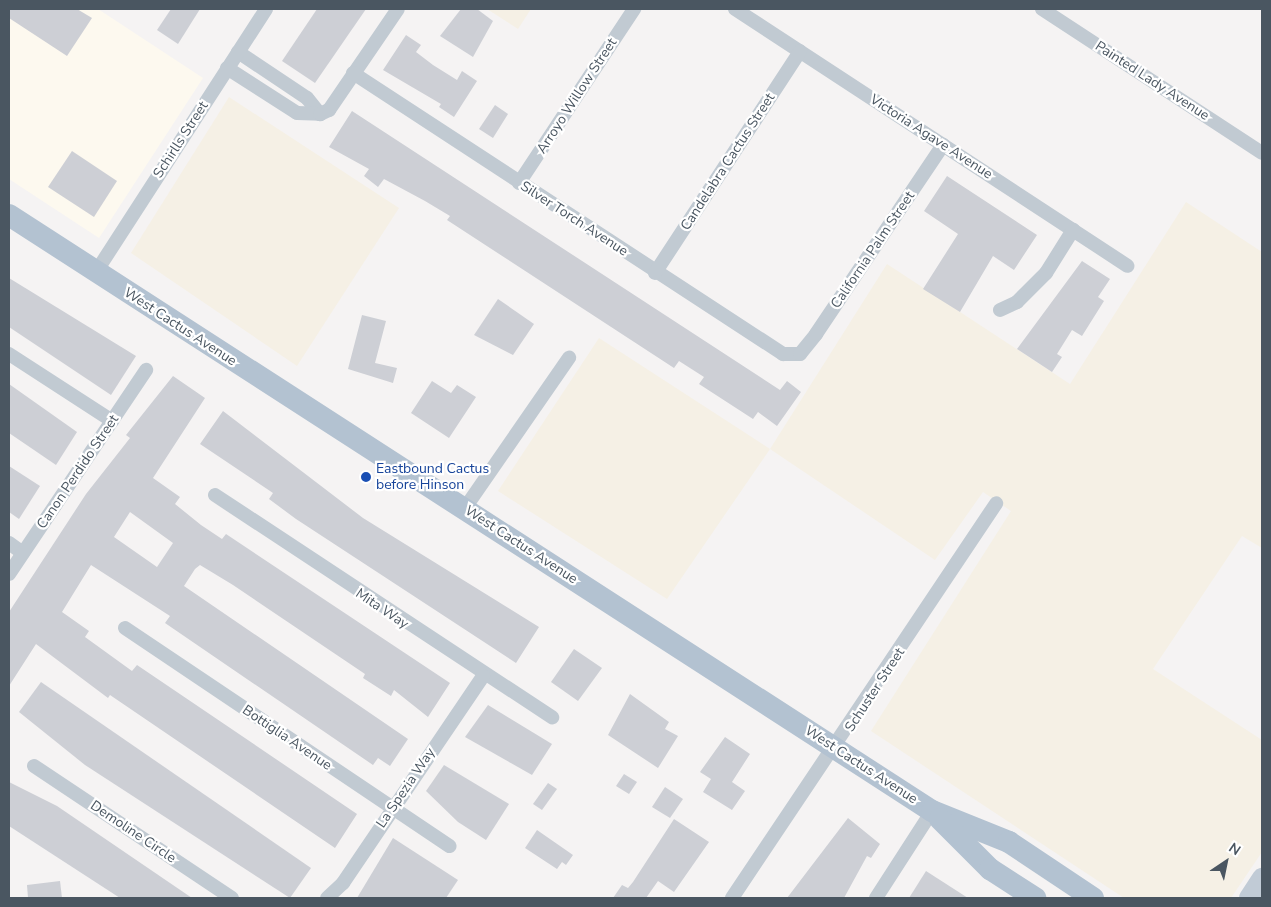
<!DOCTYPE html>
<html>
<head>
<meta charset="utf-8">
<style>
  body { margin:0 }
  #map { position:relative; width:1271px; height:907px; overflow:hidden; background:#f5f3f3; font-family:"Nunito Sans",sans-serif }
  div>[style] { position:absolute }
  .commercial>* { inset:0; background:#fdf9ef }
  .sand>* { inset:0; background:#f5f0e5 }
  .building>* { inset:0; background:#cdcfd5 }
  .minor>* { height:14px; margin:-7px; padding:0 7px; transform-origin:7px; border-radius:7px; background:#c1cad2 }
  .secondary>* { height:20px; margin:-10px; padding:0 10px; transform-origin:10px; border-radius:10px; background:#c1cbd6 }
  .primary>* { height:22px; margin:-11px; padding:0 11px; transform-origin:11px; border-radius:11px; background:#b3c2d1 }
  .dots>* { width:14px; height:14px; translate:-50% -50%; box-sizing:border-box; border:2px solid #fff; border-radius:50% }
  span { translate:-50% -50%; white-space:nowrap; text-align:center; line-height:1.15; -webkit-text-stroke:4.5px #fff; paint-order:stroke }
  .street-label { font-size:14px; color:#4a5661 }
  .transit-label { font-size:14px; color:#164399 }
  .left { translate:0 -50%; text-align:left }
  .frame { position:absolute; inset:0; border:10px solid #4a5661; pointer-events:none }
  .north { position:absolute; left:1201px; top:837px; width:50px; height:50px; -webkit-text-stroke:4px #fff; paint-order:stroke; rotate:34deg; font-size:14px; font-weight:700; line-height:20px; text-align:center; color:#4a5661 }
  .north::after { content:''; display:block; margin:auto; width:18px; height:22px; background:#4a5661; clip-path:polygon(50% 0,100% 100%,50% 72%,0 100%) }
</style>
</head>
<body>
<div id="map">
  <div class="commercial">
    <div style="clip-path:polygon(9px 9px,98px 9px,203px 78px,99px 238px,9px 179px)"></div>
  </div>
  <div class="sand">
    <div style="clip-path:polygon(487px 9px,531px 9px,518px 29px)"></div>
    <div style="clip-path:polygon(229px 97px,399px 208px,297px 366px,131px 253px)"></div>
    <div style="clip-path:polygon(1186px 202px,1262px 252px,1262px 548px,1242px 536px,1153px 669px,1262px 740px,1262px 852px,1231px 898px,1124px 898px,871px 731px,1011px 511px,983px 492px,935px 560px,770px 449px,667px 599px,498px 491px,599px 338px,770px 449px,887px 264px,1070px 384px)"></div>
  </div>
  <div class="building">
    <div style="clip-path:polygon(9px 9px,77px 9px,92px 18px,67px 56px,9px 18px)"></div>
    <div style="clip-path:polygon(171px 9px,200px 9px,178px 44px,157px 30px)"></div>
    <div style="clip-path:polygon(317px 9px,366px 9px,315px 83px,282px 61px)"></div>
    <div style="clip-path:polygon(461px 9px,477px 9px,493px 21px,473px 57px,440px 36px)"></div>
    <div style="clip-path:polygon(406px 35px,421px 45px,416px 52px,433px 65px,457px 80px,462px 71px,477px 81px,454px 117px,439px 107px,441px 104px,383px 70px)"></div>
    <div style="clip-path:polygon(495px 105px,508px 114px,493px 138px,479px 129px)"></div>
    <div style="clip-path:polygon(352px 111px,780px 390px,787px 381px,801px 392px,777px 426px,758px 412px,753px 419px,699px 384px,704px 377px,679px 361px,674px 368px,447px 220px,450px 216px,425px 201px,384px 179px,378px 187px,364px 176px,369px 169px,329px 147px)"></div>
    <div style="clip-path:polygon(72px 151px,117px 181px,94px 217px,48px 187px)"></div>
    <div style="clip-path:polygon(947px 176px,1037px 235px,1014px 270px,993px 256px,960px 312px,923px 289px,958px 234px,924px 211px)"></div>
    <div style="clip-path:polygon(1082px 261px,1110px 279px,1098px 297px,1104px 301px,1082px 336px,1072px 330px,1057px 354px,1062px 357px,1052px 372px,1017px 349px)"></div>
    <div style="clip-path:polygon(9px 278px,136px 356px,111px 395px,9px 327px)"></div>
    <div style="clip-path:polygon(498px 299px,534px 324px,513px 355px,474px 335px)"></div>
    <div style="clip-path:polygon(362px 315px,386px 321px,375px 363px,397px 368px,393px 383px,348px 369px)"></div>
    <div style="clip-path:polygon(evenodd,173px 376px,205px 398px,153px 478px,180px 497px,175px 504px,201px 525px,222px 539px,226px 534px,450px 683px,428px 717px,394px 690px,391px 696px,363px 678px,365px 674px,233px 585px,200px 565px,195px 569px,184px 586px,408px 739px,390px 766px,378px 758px,373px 765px,165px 623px,170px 616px,91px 565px,62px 612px,89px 631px,85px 637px,132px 671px,137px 665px,357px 814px,335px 848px,110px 695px,108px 698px,36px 644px,9px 686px,9px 612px,86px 494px,130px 438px,126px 435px,173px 376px,130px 512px,173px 543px,157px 567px,114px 537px,130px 512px)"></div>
    <div style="clip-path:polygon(432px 381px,451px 393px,457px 385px,476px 397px,449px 438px,411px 413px)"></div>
    <div style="clip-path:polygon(9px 384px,77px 432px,56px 465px,9px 433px)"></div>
    <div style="clip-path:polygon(223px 411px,363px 518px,539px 627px,516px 663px,296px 519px,269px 499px,273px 493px,200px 444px)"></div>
    <div style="clip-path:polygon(9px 466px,40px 486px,19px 519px,9px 512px)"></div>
    <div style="clip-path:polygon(574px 649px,602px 668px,578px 701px,551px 682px)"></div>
    <div style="clip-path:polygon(41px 682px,311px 868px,290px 898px,85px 765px,19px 712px)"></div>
    <div style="clip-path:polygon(630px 694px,669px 722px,665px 729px,678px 736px,658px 768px,608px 735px)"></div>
    <div style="clip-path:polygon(488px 705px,552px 744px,532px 775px,465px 737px)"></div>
    <div style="clip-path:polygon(725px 737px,750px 754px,732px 782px,745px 791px,732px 810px,703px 792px,711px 779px,700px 772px)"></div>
    <div style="clip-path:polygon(444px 765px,509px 804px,486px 840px,458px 822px,426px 791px)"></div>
    <div style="clip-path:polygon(624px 774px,637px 782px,629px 794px,616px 786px)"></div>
    <div style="clip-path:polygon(9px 782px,57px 806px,192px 898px,120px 898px,9px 826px)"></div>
    <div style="clip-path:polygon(548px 783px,557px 789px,542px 810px,533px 804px)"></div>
    <div style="clip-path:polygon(665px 787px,683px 799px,670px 818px,652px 807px)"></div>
    <div style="clip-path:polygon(848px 818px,880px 844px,871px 858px,867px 856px,844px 898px,787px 898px)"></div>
    <div style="clip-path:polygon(674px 819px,709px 842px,674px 892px,658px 881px,646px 898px,613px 898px,622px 885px,628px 888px,633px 882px)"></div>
    <div style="clip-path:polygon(537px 830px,573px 855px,566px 865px,562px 862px,557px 869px,525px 848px)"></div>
    <div style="clip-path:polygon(393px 838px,458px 880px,446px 898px,357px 898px)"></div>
    <div style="clip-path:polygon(926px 871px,968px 898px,909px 898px)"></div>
    <div style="clip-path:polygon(60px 881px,62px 898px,28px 898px,27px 885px)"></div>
  </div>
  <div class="minor">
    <div style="left:735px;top:9px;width:469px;rotate:33.2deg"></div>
    <div style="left:1042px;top:9px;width:263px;rotate:33.2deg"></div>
    <div style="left:238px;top:52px;width:83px;rotate:33.7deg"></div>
    <div style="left:307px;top:98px;width:21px;rotate:51deg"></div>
    <div style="left:227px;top:68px;width:83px;rotate:32.7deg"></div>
    <div style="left:297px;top:113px;width:23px;rotate:2deg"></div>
    <div style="left:320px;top:114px;width:10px;rotate:-24deg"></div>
    <div style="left:329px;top:110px;width:122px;rotate:-55.7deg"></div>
    <div style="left:353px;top:73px;width:514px;rotate:33.16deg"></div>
    <div style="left:783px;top:354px;width:17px"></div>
    <div style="left:800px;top:354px;width:26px;rotate:-51deg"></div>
    <div style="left:816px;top:334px;width:228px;rotate:-56.1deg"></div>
    <div style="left:519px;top:183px;width:209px;rotate:-56.5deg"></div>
    <div style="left:96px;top:272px;width:313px;rotate:-57.1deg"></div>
    <div style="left:655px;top:273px;width:265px;rotate:-56.8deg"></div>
    <div style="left:1000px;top:310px;width:19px;rotate:-25deg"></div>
    <div style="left:1017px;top:302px;width:41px;rotate:-45deg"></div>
    <div style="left:1046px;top:273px;width:51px;rotate:-57.9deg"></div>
    <div style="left:9px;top:354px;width:123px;rotate:33deg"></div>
    <div style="left:215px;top:495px;width:404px;rotate:33.4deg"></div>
    <div style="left:465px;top:508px;width:183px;rotate:-55.3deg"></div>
    <div style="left:9px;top:543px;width:17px;rotate:36deg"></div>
    <div style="left:9px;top:574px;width:246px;rotate:-56.1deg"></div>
    <div style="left:125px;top:628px;width:391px;rotate:33.9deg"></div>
    <div style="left:34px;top:766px;width:238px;rotate:33.7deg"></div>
    <div style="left:327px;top:898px;width:22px;rotate:-43deg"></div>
    <div style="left:343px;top:883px;width:250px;rotate:-55.9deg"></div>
    <div style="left:732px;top:898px;width:475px;rotate:-56.2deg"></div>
    <div style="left:876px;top:898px;width:103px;rotate:-57.2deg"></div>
  </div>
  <div class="secondary">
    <div style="left:1249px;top:898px;width:24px;rotate:-57deg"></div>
  </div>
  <div class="primary">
    <div style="left:9px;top:215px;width:1099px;rotate:32.85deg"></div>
    <div style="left:932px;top:811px;width:83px;rotate:21.9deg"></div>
    <div style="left:1009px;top:842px;width:101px;rotate:33.7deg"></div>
    <div style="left:940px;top:819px;width:71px;rotate:45deg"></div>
    <div style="left:990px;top:869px;width:54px;rotate:32.8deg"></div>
  </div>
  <div class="dots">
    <div style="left:366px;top:477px;background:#1a4fb4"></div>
  </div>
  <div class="street-label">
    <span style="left:1152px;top:81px;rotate:33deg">Painted Lady Avenue</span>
    <span style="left:577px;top:96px;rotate:-57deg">Arroyo Willow Street</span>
    <span style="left:931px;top:137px;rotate:33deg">Victoria Agave Avenue</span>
    <span style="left:181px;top:140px;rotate:-57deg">Schirlls Street</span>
    <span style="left:728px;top:162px;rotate:-57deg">Candelabra Cactus Street</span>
    <span style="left:574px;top:219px;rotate:33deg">Silver Torch Avenue</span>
    <span style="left:873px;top:250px;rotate:-56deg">California Palm Street</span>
    <span style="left:180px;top:327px;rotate:33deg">West Cactus Avenue</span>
    <span style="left:78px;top:472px;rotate:-56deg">Canon Perdido Street</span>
    <span style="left:521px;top:545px;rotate:33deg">West Cactus Avenue</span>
    <span style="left:382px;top:609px;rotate:34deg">Mita Way</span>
    <span style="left:875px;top:690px;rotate:-57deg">Schuster Street</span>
    <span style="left:287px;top:738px;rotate:34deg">Bottiglia Avenue</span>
    <span style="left:861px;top:765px;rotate:33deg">West Cactus Avenue</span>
    <span style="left:406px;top:788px;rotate:-56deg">La Spezia Way</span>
    <span style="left:133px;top:832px;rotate:34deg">Demoline Circle</span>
  </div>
  <div class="transit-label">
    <span class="left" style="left:376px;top:477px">Eastbound Cactus<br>before Hinson</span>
  </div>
  <div class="frame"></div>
  <div class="north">N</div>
</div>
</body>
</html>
